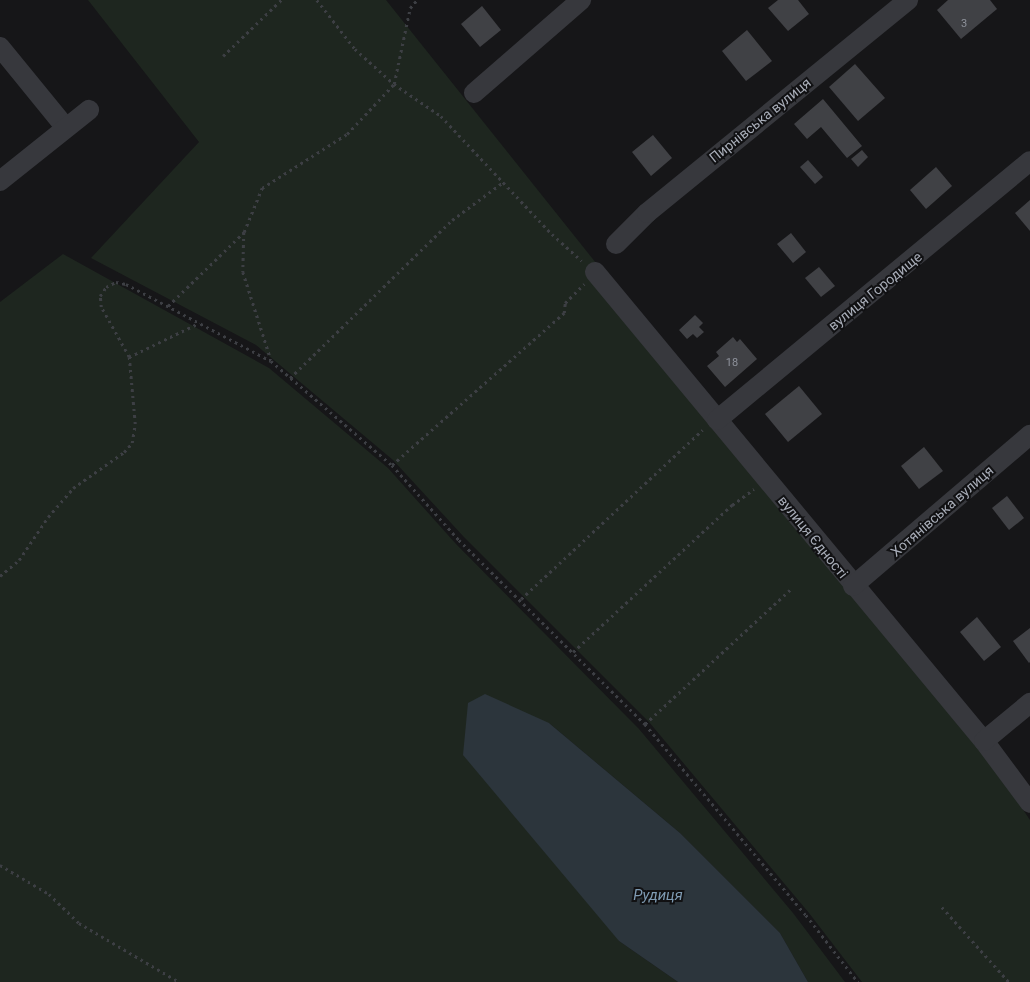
<!DOCTYPE html>
<html>
<head>
<meta charset="utf-8">
<style>
  body { margin:0 }
  #map { position:relative; width:1030px; height:982px; overflow:hidden; background:#161618; font-family:Roboto,sans-serif }
  div>[style] { position:absolute }
  .green>* { inset:0; background:#1e261f }
  .water>* { inset:0; background:#2c353c }
  .building>* { inset:0; background:#404145 }
  .path>* { height:2.5px; margin-top:-1.25px; transform-origin:0; background:repeating-linear-gradient(90deg,#3d3f44 0 2.5px,transparent 0 6.5px) }
  .minor>* { height:20px; margin:-10px; padding:0 10px; transform-origin:10px; border-radius:10px; background:#37383d }
  span { translate:-50% -50%; white-space:nowrap; text-align:center; line-height:1.15; -webkit-text-stroke:4px #111113; paint-order:stroke }
  .number-label { font-size:11px; color:#8e929b }
  .number-label span { -webkit-text-stroke-width:0 }
  .street-label { font-size:14px; color:#a8adb8 }
  .water-label { font-size:15px; color:#7f9bb3; font-style:italic }
</style>
</head>
<body>
<div id="map">
  <div class="green">
    <div style="clip-path:polygon(88px 0,386px 0,969px 730px,1030px 820px,1030px 982px,862px 982px,809px 913px,649px 722px,463px 536px,393px 460px,256px 345px,91px 258px,199px 142px)"></div>
    <div style="clip-path:polygon(63px 254px,269px 368px,388px 468px,456px 544px,639px 729px,793px 913px,845px 982px,808px 982px,780px 933px,680px 833px,549px 723px,619px 941px,678px 982px,0 982px,0 302px)"></div>
  </div>
  <div class="water">
    <div style="clip-path:polygon(485px 694px,549px 723px,680px 833px,780px 933px,808px 982px,678px 982px,619px 941px,463px 755px,468px 703px)"></div>
  </div>
  <div class="building">
    <div style="clip-path:polygon(778px 0,798px 0,809px 14px,788px 31px,768px 8px)"></div>
    <div style="clip-path:polygon(948px 0,990px 0,997px 9px,961px 39px,937px 10px)"></div>
    <div style="clip-path:polygon(482px 6px,501px 30px,480px 47px,461px 24px)"></div>
    <div style="clip-path:polygon(747px 30px,772px 61px,746px 81px,722px 51px)"></div>
    <div style="clip-path:polygon(855px 64px,885px 98px,858px 121px,829px 87px)"></div>
    <div style="clip-path:polygon(823px 99px,862px 146px,847px 158px,821px 127px,807px 139px,794px 124px)"></div>
    <div style="clip-path:polygon(653px 135px,672px 158px,651px 176px,632px 152px)"></div>
    <div style="clip-path:polygon(862px 150px,868px 157px,858px 167px,851px 159px)"></div>
    <div style="clip-path:polygon(808px 160px,823px 177px,815px 184px,800px 167px)"></div>
    <div style="clip-path:polygon(936px 167px,952px 186px,926px 209px,910px 190px)"></div>
    <div style="clip-path:polygon(1030px 200px,1030px 231px,1015px 213px)"></div>
    <div style="clip-path:polygon(791px 233px,806px 252px,793px 263px,777px 244px)"></div>
    <div style="clip-path:polygon(819px 267px,835px 286px,821px 297px,805px 278px)"></div>
    <div style="clip-path:polygon(695px 315px,703px 323px,699px 327px,704px 332px,697px 338px,693px 334px,687px 339px,679px 330px)"></div>
    <div style="clip-path:polygon(733px 337px,737px 342px,740px 339px,757px 359px,725px 387px,707px 366px,719px 356px,716px 352px)"></div>
    <div style="clip-path:polygon(799px 386px,822px 414px,788px 442px,765px 414px)"></div>
    <div style="clip-path:polygon(924px 447px,943px 471px,919px 489px,901px 466px)"></div>
    <div style="clip-path:polygon(1007px 496px,1024px 518px,1009px 530px,992px 508px)"></div>
    <div style="clip-path:polygon(977px 617px,1001px 647px,984px 661px,960px 632px)"></div>
    <div style="clip-path:polygon(1030px 628px,1030px 662px,1029px 663px,1013px 641px)"></div>
  </div>
  <div class="path">
    <div style="left:317px;top:0;width:62px;rotate:52.2deg"></div>
    <div style="left:355px;top:49px;width:52px;rotate:41.9deg"></div>
    <div style="left:394px;top:84px;width:57px;rotate:34.2deg"></div>
    <div style="left:441px;top:116px;width:162px;rotate:46.8deg"></div>
    <div style="left:552px;top:234px;width:40px;rotate:42deg"></div>
    <div style="left:223px;top:56px;width:81px;rotate:-44deg"></div>
    <div style="left:244px;top:232px;width:40px;rotate:91.4deg"></div>
    <div style="left:243px;top:272px;width:92px;rotate:72.3deg"></div>
    <div style="left:168px;top:306px;width:106px;rotate:-44.2deg"></div>
    <div style="left:244px;top:232px;width:48px;rotate:-67.8deg"></div>
    <div style="left:262px;top:188px;width:101px;rotate:-32.4deg"></div>
    <div style="left:347px;top:134px;width:69px;rotate:-46.8deg"></div>
    <div style="left:394px;top:84px;width:78px;rotate:-78.1deg"></div>
    <div style="left:410px;top:8px;width:11px;rotate:-49deg"></div>
    <div style="left:129px;top:357px;width:78px;rotate:-25.9deg"></div>
    <div style="left:290px;top:378px;width:226px;rotate:-44.3deg"></div>
    <div style="left:452px;top:220px;width:62px;rotate:-36.5deg"></div>
    <div style="left:392px;top:465px;width:230px;rotate:-41.5deg"></div>
    <div style="left:564px;top:313px;width:10px;rotate:-84deg"></div>
    <div style="left:565px;top:303px;width:27px;rotate:-45deg"></div>
    <div style="left:0;top:576px;width:25px;rotate:-40deg"></div>
    <div style="left:19px;top:560px;width:52px;rotate:-56deg"></div>
    <div style="left:48px;top:517px;width:38px;rotate:-49deg"></div>
    <div style="left:73px;top:488px;width:62px;rotate:-35.2deg"></div>
    <div style="left:124px;top:452px;width:12px;rotate:-48deg"></div>
    <div style="left:132px;top:443px;width:19px;rotate:-81deg"></div>
    <div style="left:135px;top:424px;width:67px;rotate:-95.1deg"></div>
    <div style="left:129px;top:357px;width:57px;rotate:-119.2deg"></div>
    <div style="left:101px;top:307px;width:11px;rotate:-95deg"></div>
    <div style="left:100px;top:296px;width:11px;rotate:-56deg"></div>
    <div style="left:106px;top:287px;width:11px;rotate:-27deg"></div>
    <div style="left:116px;top:282px;width:10px;rotate:11deg"></div>
    <div style="left:126px;top:284px;width:164px;rotate:28deg"></div>
    <div style="left:271px;top:361px;width:160px;rotate:40.7deg"></div>
    <div style="left:392px;top:465px;width:101px;rotate:48.2deg"></div>
    <div style="left:459px;top:540px;width:262px;rotate:44.7deg"></div>
    <div style="left:645px;top:724px;width:250px;rotate:49.9deg"></div>
    <div style="left:806px;top:915px;width:85px;rotate:52.2deg"></div>
    <div style="left:521px;top:599px;width:248px;rotate:-43deg"></div>
    <div style="left:573px;top:652px;width:217px;rotate:-42.8deg"></div>
    <div style="left:732px;top:505px;width:27px;rotate:-36deg"></div>
    <div style="left:645px;top:724px;width:200px;rotate:-42.8deg"></div>
    <div style="left:0;top:865px;width:57px;rotate:30.6deg"></div>
    <div style="left:49px;top:894px;width:42px;rotate:44deg"></div>
    <div style="left:79px;top:923px;width:116px;rotate:30.5deg"></div>
    <div style="left:942px;top:907px;width:101px;rotate:48.2deg"></div>
  </div>
  <div class="minor">
    <div style="left:0;top:47px;width:104px;rotate:50.8deg"></div>
    <div style="left:474px;top:93px;width:142px;rotate:-41deg"></div>
    <div style="left:0;top:181px;width:114px;rotate:-38.6deg"></div>
    <div style="left:616px;top:244px;width:44px;rotate:-45deg"></div>
    <div style="left:647px;top:213px;width:337px;rotate:-39.2deg"></div>
    <div style="left:595px;top:272px;width:609px;rotate:50.33deg"></div>
    <div style="left:984px;top:741px;width:77px;rotate:53.4deg"></div>
    <div style="left:717px;top:420px;width:406px;rotate:-39.6deg"></div>
    <div style="left:853px;top:586px;width:233px;rotate:-40.5deg"></div>
    <div style="left:984px;top:741px;width:60px;rotate:-39.6deg"></div>
  </div>
  <div class="number-label">
    <span style="left:964px;top:24px">3</span>
    <span style="left:732px;top:363px">18</span>
  </div>
  <div class="street-label">
    <span style="left:760px;top:120px;rotate:-39deg">Пирнівська вулиця</span>
    <span style="left:875px;top:291px;rotate:-39deg">вулиця Городище</span>
    <span style="left:942px;top:511px;rotate:-41deg">Хотянівська вулиця</span>
    <span style="left:813px;top:537px;rotate:51deg">вулиця Єдності</span>
  </div>
  <div class="water-label">
    <span style="left:658px;top:896px">Рудиця</span>
  </div>
</div>
</body>
</html>
